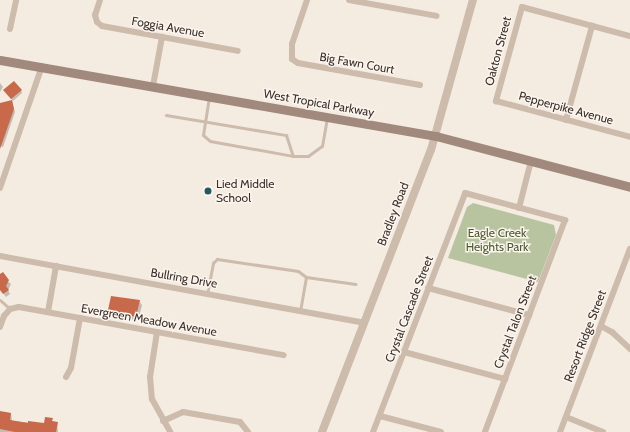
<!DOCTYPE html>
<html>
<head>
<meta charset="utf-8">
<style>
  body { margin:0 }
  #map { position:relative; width:630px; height:432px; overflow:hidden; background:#f4ebe1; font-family:Cabin,sans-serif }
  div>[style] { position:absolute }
  .green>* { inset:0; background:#b8c4a0 }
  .shadow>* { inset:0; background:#0003 }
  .building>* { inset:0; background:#c8694b }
  .service>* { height:3px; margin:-1.5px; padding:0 1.5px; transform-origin:1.5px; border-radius:1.5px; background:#cdbbac }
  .minor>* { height:6px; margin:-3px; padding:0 3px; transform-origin:3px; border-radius:3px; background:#cdbbac }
  .tertiary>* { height:8px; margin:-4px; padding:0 4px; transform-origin:4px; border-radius:4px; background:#cdbbac }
  .secondary>* { height:9px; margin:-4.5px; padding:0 4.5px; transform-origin:4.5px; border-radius:4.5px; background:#a18a7d }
  .dots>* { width:11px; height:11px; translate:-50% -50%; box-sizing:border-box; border:2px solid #fbf5ee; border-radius:50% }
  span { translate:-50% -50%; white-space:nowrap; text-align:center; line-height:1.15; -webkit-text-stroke:3px #fbf5ee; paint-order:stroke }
  .street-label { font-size:12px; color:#3b302b }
  .poi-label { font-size:12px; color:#3b302b }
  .left { translate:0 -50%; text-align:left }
  .park-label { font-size:12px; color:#4a5a2e }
</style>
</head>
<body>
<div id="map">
  <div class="green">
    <div style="clip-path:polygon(473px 203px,554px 225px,556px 235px,538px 282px,448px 258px,467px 207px)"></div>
  </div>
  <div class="shadow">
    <div style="clip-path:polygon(0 83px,3px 87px,0 92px)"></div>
    <div style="clip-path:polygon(21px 90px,22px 93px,13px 101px,6px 92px)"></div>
    <div style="clip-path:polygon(12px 101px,15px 112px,3px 147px,0 146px,0 115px)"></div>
    <div style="clip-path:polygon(0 275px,11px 284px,8px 290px,10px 294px,6px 297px,0 289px)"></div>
    <div style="clip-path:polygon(139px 301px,142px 305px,138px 321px,112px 314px,109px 310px)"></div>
    <div style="clip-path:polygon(0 412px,11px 413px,12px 421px,45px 424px,46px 418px,57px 423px,58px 432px,0 432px)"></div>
  </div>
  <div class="building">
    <div style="clip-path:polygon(14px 81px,22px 90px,11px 99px,3px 90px)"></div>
    <div style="clip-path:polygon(12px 100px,14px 109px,0 149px,0 103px)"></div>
    <div style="clip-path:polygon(3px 272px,9px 280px,6px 286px,9px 290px,3px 294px,0 290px,0 274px)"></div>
    <div style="clip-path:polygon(111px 296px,140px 300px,136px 317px,108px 310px)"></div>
    <div style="clip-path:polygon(0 411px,11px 413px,10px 420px,28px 423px,28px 421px,44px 423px,45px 417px,53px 418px,52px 421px,58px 422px,56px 432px,15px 432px,0 429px)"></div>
  </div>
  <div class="service">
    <div style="left:209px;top:97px;width:38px;rotate:99deg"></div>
    <div style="left:203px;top:135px;width:9px;rotate:41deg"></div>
    <div style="left:210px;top:141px;width:84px;rotate:10.2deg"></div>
    <div style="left:293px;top:156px;width:15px"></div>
    <div style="left:308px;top:156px;width:17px;rotate:-36deg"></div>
    <div style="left:322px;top:146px;width:28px;rotate:-80deg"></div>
    <div style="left:166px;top:115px;width:122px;rotate:9.5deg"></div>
    <div style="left:286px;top:135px;width:22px;rotate:72deg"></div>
    <div style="left:306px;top:277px;width:50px;rotate:8deg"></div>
    <div style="left:207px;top:294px;width:32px;rotate:-79deg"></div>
    <div style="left:213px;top:263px;width:6px;rotate:-45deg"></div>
    <div style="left:217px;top:259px;width:82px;rotate:8.4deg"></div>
    <div style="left:298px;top:271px;width:10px;rotate:37deg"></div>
    <div style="left:306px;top:277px;width:35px;rotate:100deg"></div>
    <div style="left:0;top:300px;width:13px;rotate:42deg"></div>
  </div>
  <div class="minor">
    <div style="left:100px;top:0;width:16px;rotate:108deg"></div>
    <div style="left:95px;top:15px;width:7px;rotate:74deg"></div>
    <div style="left:97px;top:22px;width:6px;rotate:39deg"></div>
    <div style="left:102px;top:26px;width:138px;rotate:10.4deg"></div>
    <div style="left:307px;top:0;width:46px;rotate:108.8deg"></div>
    <div style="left:292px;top:44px;width:15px;rotate:90deg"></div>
    <div style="left:292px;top:59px;width:7px;rotate:34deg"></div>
    <div style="left:298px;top:63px;width:124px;rotate:10.2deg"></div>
    <div style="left:349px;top:0;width:89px;rotate:10.3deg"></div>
    <div style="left:10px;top:29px;width:30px;rotate:-78deg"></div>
    <div style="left:630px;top:36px;width:112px;rotate:-165deg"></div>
    <div style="left:522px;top:7px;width:98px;rotate:105.5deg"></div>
    <div style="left:496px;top:101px;width:139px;rotate:15deg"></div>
    <div style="left:153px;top:86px;width:50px;rotate:-79.6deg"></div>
    <div style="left:566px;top:120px;width:98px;rotate:-74.5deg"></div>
    <div style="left:0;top:188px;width:129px;rotate:-71deg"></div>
    <div style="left:519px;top:208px;width:49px;rotate:-75.7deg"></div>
    <div style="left:0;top:256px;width:370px;rotate:10.4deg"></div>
    <div style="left:428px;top:288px;width:105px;rotate:15deg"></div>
    <div style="left:48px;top:312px;width:47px;rotate:-80.1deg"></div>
    <div style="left:601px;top:326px;width:13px;rotate:29deg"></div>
    <div style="left:612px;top:332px;width:25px;rotate:43deg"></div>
    <div style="left:0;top:327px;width:12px;rotate:-70deg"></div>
    <div style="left:4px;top:316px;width:9px;rotate:-49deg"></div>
    <div style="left:10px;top:309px;width:9px;rotate:-13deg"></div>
    <div style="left:19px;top:307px;width:269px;rotate:10.3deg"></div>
    <div style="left:157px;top:332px;width:46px;rotate:98.8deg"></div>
    <div style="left:150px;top:377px;width:22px;rotate:85deg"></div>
    <div style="left:152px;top:399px;width:38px;rotate:61deg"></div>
    <div style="left:404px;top:352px;width:105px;rotate:15deg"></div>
    <div style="left:66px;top:377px;width:10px;rotate:-61deg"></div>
    <div style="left:71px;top:368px;width:51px;rotate:-79.8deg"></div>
    <div style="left:380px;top:416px;width:63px;rotate:14.7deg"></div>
    <div style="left:566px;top:417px;width:40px;rotate:22deg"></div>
    <div style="left:163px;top:421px;width:22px;rotate:-24deg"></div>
    <div style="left:183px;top:412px;width:58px;rotate:10deg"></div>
    <div style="left:240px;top:422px;width:13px;rotate:51deg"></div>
    <div style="left:373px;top:432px;width:256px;rotate:-68.9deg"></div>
    <div style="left:465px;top:193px;width:104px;rotate:15.1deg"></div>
    <div style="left:565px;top:220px;width:227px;rotate:110.7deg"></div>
    <div style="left:560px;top:432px;width:196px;rotate:-69.1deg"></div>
  </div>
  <div class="tertiary">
    <div style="left:322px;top:432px;width:302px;rotate:-68.9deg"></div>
    <div style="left:431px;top:150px;width:156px;rotate:-74.4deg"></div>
  </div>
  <div class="secondary">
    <div style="left:0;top:60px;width:443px;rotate:9.9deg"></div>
    <div style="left:436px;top:136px;width:201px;rotate:14.7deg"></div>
  </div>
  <div class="dots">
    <div style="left:208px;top:191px;background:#1f5a5e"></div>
  </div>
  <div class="street-label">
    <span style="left:168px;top:27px;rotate:10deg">Foggia Avenue</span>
    <span style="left:498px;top:51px;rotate:-75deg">Oakton Street</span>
    <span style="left:357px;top:63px;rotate:10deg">Big Fawn Court</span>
    <span style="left:319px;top:103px;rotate:10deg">West Tropical Parkway</span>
    <span style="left:566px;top:108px;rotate:15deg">Pepperpike Avenue</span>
    <span style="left:393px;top:214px;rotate:-69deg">Bradley Road</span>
    <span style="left:184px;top:278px;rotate:10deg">Bullring Drive</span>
    <span style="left:409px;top:309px;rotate:-69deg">Crystal Cascade Street</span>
    <span style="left:149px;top:320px;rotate:10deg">Evergreen Meadow Avenue</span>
    <span style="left:515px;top:322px;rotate:-69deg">Crystal Talon Street</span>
    <span style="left:585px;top:336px;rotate:-69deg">Resort Ridge Street</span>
  </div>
  <div class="poi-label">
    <span class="left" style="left:216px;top:191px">Lied Middle<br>School</span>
  </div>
  <div class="park-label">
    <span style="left:497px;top:240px">Eagle Creek<br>Heights Park</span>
  </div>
</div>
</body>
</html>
